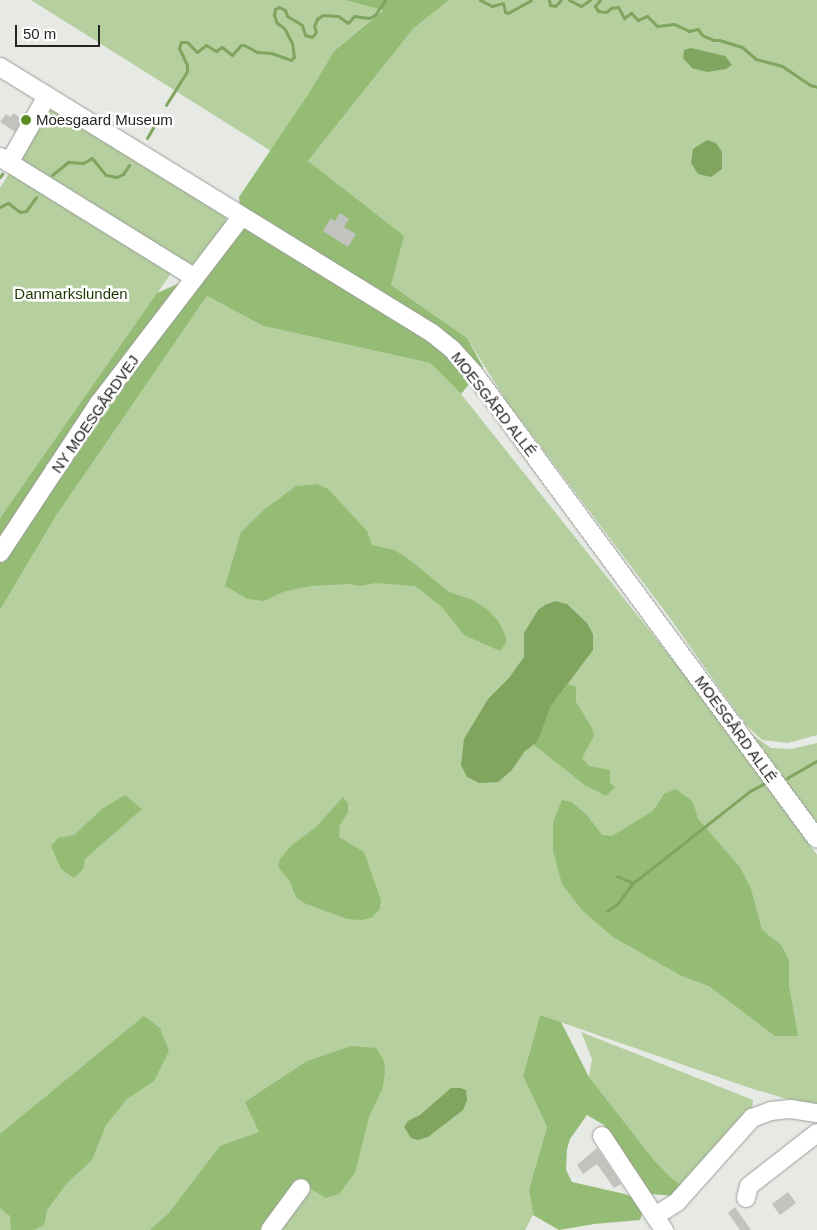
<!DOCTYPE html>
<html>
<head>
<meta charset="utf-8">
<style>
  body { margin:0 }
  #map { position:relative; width:817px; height:1230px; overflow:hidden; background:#e6e9e4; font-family:Arial,sans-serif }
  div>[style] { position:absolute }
  .green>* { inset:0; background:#b5cf9f }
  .forest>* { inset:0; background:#95bc74 }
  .water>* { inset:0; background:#7fa55e }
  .stream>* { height:3px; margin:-1.5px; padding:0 1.5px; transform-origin:1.5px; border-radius:1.5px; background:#7fa55e }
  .building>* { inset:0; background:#c1c4be }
  .roads { filter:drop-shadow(0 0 1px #9b9e99) drop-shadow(0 0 1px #9b9e99) }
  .minor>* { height:18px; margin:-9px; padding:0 9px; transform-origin:9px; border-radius:9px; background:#fff }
  .dots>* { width:14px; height:14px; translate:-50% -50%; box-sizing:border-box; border:2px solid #fff; border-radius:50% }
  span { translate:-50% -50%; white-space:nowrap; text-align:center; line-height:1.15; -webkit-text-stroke:5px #fff; paint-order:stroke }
  .poi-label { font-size:15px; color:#242523 }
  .left { translate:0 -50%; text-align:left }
  .park-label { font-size:15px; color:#1f3702 }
  .street-label { font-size:15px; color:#242523 }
  .scale { position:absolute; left:15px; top:25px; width:85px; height:22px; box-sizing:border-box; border:2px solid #242523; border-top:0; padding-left:6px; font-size:15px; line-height:18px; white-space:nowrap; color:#242523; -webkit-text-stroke:4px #fff; paint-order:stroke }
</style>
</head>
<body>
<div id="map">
  <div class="green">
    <div style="clip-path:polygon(31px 0,345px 0,383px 9px,334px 51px,309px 93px,271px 151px)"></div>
    <div style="clip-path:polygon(449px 0,817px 0,817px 735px,788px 743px,762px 740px,744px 723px,670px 618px,507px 402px,467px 338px,391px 285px,308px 161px,413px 29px)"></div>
    <div style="clip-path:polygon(53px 108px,225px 215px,227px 222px,196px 263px,188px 266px,23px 161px,21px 157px,47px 112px)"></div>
    <div style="clip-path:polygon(11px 170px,172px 272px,0 518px,0 188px)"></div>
    <div style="clip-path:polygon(207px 296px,263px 326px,430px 363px,461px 394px,689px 680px,817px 855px,817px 1108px,750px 1088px,540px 1015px,523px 1076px,547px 1127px,529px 1189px,533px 1215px,525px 1230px,0 1230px,0 610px,56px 516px)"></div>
    <div style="clip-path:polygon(751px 734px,771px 748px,791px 749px,817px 743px,817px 827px)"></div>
    <div style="clip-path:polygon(581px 1032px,753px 1100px,752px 1110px,682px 1186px,669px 1176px,654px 1160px,589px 1077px,592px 1059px)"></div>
  </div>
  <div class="forest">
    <div style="clip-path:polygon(345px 0,449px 0,413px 29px,308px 161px,404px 236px,391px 285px,467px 338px,483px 367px,461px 394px,430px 363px,263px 326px,207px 296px,56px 516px,0 610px,0 518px,157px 293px,180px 283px,242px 230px,239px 197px,309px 93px,334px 51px,383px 10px)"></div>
    <div style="clip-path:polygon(317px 484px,328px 489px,367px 531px,372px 545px,394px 550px,406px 557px,449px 592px,473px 600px,488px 610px,499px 622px,506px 637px,506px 643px,500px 651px,464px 635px,442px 607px,415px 586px,376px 583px,360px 586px,349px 584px,310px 586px,283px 592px,264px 601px,248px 599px,225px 586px,241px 532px,265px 509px,296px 486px)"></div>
    <div style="clip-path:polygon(568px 684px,576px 687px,576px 702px,592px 728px,594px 736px,582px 758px,589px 766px,610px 770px,610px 783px,615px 787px,606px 796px,585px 785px,534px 745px,537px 741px,551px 706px)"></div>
    <div style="clip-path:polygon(676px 789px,693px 802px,698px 819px,740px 867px,751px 889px,762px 930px,781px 945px,789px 960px,789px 986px,798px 1036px,775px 1036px,709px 986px,682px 976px,613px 937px,582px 910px,562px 884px,553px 851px,553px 822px,562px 800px,571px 802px,586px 814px,602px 835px,612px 836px,653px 811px,664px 794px)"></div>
    <div style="clip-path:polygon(125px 795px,142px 809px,85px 859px,83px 869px,74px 878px,61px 869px,51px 846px,58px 838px,74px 835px,102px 809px)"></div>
    <div style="clip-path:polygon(343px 797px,348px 804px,348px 812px,340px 825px,339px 837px,364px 852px,381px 900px,380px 909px,371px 918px,362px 920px,347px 919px,304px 903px,296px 897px,289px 880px,278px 867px,280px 859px,291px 846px,317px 826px)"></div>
    <div style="clip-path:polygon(540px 1015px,561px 1022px,589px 1077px,654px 1160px,669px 1176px,682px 1186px,674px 1196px,651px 1194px,604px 1125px,587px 1115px,570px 1139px,567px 1149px,566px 1170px,572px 1182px,625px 1194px,637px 1199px,643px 1211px,640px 1220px,594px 1224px,559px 1230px,533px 1215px,529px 1189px,547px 1127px,523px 1076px)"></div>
    <div style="clip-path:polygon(144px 1016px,160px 1028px,169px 1051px,154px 1081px,127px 1099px,106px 1125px,92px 1160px,67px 1183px,47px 1210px,44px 1225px,34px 1230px,11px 1230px,10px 1216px,0 1208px,0 1134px)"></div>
    <div style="clip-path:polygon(351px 1046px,376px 1048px,384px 1061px,385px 1071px,383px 1087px,369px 1117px,355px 1173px,339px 1194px,326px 1198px,299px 1182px,264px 1230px,150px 1230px,168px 1214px,220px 1146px,259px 1132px,245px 1102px,307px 1061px)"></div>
  </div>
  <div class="water">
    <div style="clip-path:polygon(691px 48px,725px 56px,732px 65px,726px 69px,707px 72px,692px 68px,683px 58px,684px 50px)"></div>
    <div style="clip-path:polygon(707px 140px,716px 143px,722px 152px,722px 169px,711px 177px,698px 174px,691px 163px,693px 149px)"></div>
    <div style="clip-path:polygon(555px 601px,567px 604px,587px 623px,593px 634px,593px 650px,551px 706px,537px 742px,525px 751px,511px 771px,498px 782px,479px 783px,467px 777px,461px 765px,464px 739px,488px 699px,509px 678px,524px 657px,524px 633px,538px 610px,545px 605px)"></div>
    <div style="clip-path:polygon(451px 1088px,460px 1088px,466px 1090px,467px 1100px,463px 1110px,428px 1137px,418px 1140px,411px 1138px,404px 1127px,408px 1121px,420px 1115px)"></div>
  </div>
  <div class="stream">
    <div style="left:480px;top:0;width:13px;rotate:27deg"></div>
    <div style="left:492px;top:6px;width:11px;rotate:-15deg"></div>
    <div style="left:503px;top:3px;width:9px;rotate:77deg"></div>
    <div style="left:505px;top:12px;width:3px;rotate:18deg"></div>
    <div style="left:508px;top:13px;width:26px;rotate:-29deg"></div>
    <div style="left:549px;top:0;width:5px;rotate:79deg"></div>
    <div style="left:550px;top:5px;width:5px;rotate:11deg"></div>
    <div style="left:555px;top:6px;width:8px;rotate:-45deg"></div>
    <div style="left:569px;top:0;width:13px;rotate:27deg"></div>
    <div style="left:581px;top:6px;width:11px;rotate:-34deg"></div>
    <div style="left:600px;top:0;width:8px;rotate:130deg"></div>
    <div style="left:595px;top:6px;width:6px;rotate:59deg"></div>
    <div style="left:598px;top:11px;width:8px;rotate:7deg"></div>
    <div style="left:606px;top:12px;width:6px;rotate:-39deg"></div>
    <div style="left:611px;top:8px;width:7px;rotate:-8deg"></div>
    <div style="left:618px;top:7px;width:13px;rotate:61deg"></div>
    <div style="left:624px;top:18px;width:9px;rotate:-36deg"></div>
    <div style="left:631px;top:13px;width:10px;rotate:45deg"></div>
    <div style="left:638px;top:20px;width:10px;rotate:-24deg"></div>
    <div style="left:647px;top:16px;width:14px;rotate:45deg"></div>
    <div style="left:657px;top:26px;width:17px;rotate:-7deg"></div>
    <div style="left:674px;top:24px;width:17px;rotate:25deg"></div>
    <div style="left:689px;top:31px;width:9px;rotate:-13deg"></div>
    <div style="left:698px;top:29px;width:7px;rotate:56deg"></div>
    <div style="left:702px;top:35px;width:12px;rotate:24deg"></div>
    <div style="left:713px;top:40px;width:6px"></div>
    <div style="left:719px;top:40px;width:24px;rotate:17deg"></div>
    <div style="left:742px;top:47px;width:18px;rotate:41deg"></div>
    <div style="left:756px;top:59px;width:27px;rotate:15deg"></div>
    <div style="left:782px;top:66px;width:34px;rotate:34deg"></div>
    <div style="left:810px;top:85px;width:7px;rotate:16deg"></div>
    <div style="left:166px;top:105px;width:40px;rotate:-58deg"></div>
    <div style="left:187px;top:71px;width:6px;rotate:-90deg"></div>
    <div style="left:187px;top:65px;width:19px;rotate:-115deg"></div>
    <div style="left:179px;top:48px;width:6px;rotate:-72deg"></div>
    <div style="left:181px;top:42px;width:6px"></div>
    <div style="left:187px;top:42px;width:14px;rotate:45deg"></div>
    <div style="left:197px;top:52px;width:11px;rotate:-38deg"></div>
    <div style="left:206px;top:45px;width:12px;rotate:31deg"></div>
    <div style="left:216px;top:51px;width:7px;rotate:-34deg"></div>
    <div style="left:222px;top:47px;width:13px;rotate:39deg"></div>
    <div style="left:232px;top:55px;width:13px;rotate:-48deg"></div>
    <div style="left:241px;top:45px;width:3px"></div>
    <div style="left:244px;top:45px;width:15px;rotate:28deg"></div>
    <div style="left:257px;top:52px;width:14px;rotate:4deg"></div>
    <div style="left:271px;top:53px;width:21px;rotate:19deg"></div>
    <div style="left:291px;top:60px;width:4px;rotate:-45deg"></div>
    <div style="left:294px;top:57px;width:14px;rotate:-98deg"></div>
    <div style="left:292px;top:43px;width:17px;rotate:-118deg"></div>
    <div style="left:284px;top:28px;width:9px;rotate:-144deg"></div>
    <div style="left:277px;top:23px;width:9px;rotate:-111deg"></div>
    <div style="left:274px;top:15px;width:6px;rotate:-81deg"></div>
    <div style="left:275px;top:9px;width:4px;rotate:-27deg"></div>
    <div style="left:279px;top:7px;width:7px;rotate:27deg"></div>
    <div style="left:285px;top:10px;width:6px;rotate:72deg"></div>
    <div style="left:287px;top:16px;width:17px;rotate:31deg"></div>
    <div style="left:302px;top:25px;width:10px;rotate:73deg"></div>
    <div style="left:305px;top:35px;width:7px;rotate:16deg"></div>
    <div style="left:312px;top:37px;width:6px;rotate:-51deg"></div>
    <div style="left:316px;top:32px;width:6px;rotate:-108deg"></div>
    <div style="left:314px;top:26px;width:8px;rotate:-67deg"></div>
    <div style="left:317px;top:19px;width:7px;rotate:-34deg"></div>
    <div style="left:323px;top:15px;width:15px;rotate:4deg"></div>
    <div style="left:338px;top:16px;width:12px;rotate:35deg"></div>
    <div style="left:348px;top:23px;width:9px;rotate:-49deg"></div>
    <div style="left:354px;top:16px;width:15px;rotate:8deg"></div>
    <div style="left:369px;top:18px;width:7px;rotate:-27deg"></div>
    <div style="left:375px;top:15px;width:18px;rotate:-56deg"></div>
    <div style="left:147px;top:138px;width:24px;rotate:-60deg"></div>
    <div style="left:52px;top:175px;width:21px;rotate:-39deg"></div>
    <div style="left:68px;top:162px;width:15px;rotate:4deg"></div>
    <div style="left:83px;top:163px;width:10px;rotate:-29deg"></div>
    <div style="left:92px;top:158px;width:22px;rotate:51deg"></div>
    <div style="left:106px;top:175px;width:11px;rotate:10deg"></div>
    <div style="left:117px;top:177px;width:7px;rotate:-27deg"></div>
    <div style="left:123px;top:174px;width:11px;rotate:-56deg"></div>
    <div style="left:0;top:177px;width:4px;rotate:-56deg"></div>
    <div style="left:0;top:207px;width:9px;rotate:-27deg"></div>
    <div style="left:8px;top:203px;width:15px;rotate:37deg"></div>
    <div style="left:20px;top:212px;width:6px;rotate:-9deg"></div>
    <div style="left:26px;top:211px;width:17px;rotate:-54deg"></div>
    <div style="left:787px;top:778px;width:34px;rotate:-30deg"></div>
    <div style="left:617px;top:876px;width:17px;rotate:24deg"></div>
    <div style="left:607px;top:911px;width:12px;rotate:-35deg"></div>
    <div style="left:617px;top:904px;width:26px;rotate:-53deg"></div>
    <div style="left:633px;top:883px;width:149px;rotate:-38.2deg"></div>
    <div style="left:750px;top:791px;width:17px;rotate:-28deg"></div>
  </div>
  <div class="building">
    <div style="clip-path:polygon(13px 113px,22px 119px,15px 132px,0 122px,6px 114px,11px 117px)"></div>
    <div style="clip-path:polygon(340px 213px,349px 219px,344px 227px,356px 234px,348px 247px,323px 231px,331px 218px,335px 221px)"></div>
    <div style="clip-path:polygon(597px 1148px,621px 1184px,614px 1188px,597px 1164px,583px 1174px,577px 1165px)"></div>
    <div style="clip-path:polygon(788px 1192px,796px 1203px,780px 1215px,772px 1204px)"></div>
    <div style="clip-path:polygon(735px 1207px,751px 1230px,740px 1230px,728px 1213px)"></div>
  </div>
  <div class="roads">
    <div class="minor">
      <div style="left:0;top:67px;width:507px;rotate:31.62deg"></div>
      <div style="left:432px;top:333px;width:26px;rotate:39deg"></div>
      <div style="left:452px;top:349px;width:30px;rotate:48deg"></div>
      <div style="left:472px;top:371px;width:581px;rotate:53.6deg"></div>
      <div style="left:0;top:157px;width:229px;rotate:31.8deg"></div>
      <div style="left:9px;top:163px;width:77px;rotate:-60.4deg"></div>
      <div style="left:0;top:553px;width:180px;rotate:-56.6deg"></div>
      <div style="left:99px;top:403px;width:235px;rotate:-52.6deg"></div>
      <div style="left:602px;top:1136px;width:113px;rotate:56.6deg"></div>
      <div style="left:746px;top:1198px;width:12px;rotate:-76deg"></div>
      <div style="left:749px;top:1186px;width:86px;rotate:-37.9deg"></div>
      <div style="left:655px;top:1216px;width:26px;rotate:-32deg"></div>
      <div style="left:677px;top:1202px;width:113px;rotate:-48.2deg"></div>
      <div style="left:752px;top:1118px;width:20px;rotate:-20deg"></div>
      <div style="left:771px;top:1111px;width:20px;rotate:-6deg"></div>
      <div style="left:791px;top:1109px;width:26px;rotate:9deg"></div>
      <div style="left:270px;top:1230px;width:52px;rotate:-53.6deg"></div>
    </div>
  </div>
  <div class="dots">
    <div style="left:26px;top:120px;background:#5b8c22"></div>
  </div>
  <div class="poi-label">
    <span class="left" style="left:36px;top:120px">Moesgaard Museum</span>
  </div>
  <div class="park-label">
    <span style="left:71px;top:294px">Danmarkslunden</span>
  </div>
  <div class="street-label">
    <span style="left:494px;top:404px;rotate:52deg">MOESGÅRD ALLÉ</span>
    <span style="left:95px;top:414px;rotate:-55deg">NY MOESGÅRDVEJ</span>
    <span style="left:736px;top:729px;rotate:54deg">MOESGÅRD ALLÉ</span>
  </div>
  <div class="scale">50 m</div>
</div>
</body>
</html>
